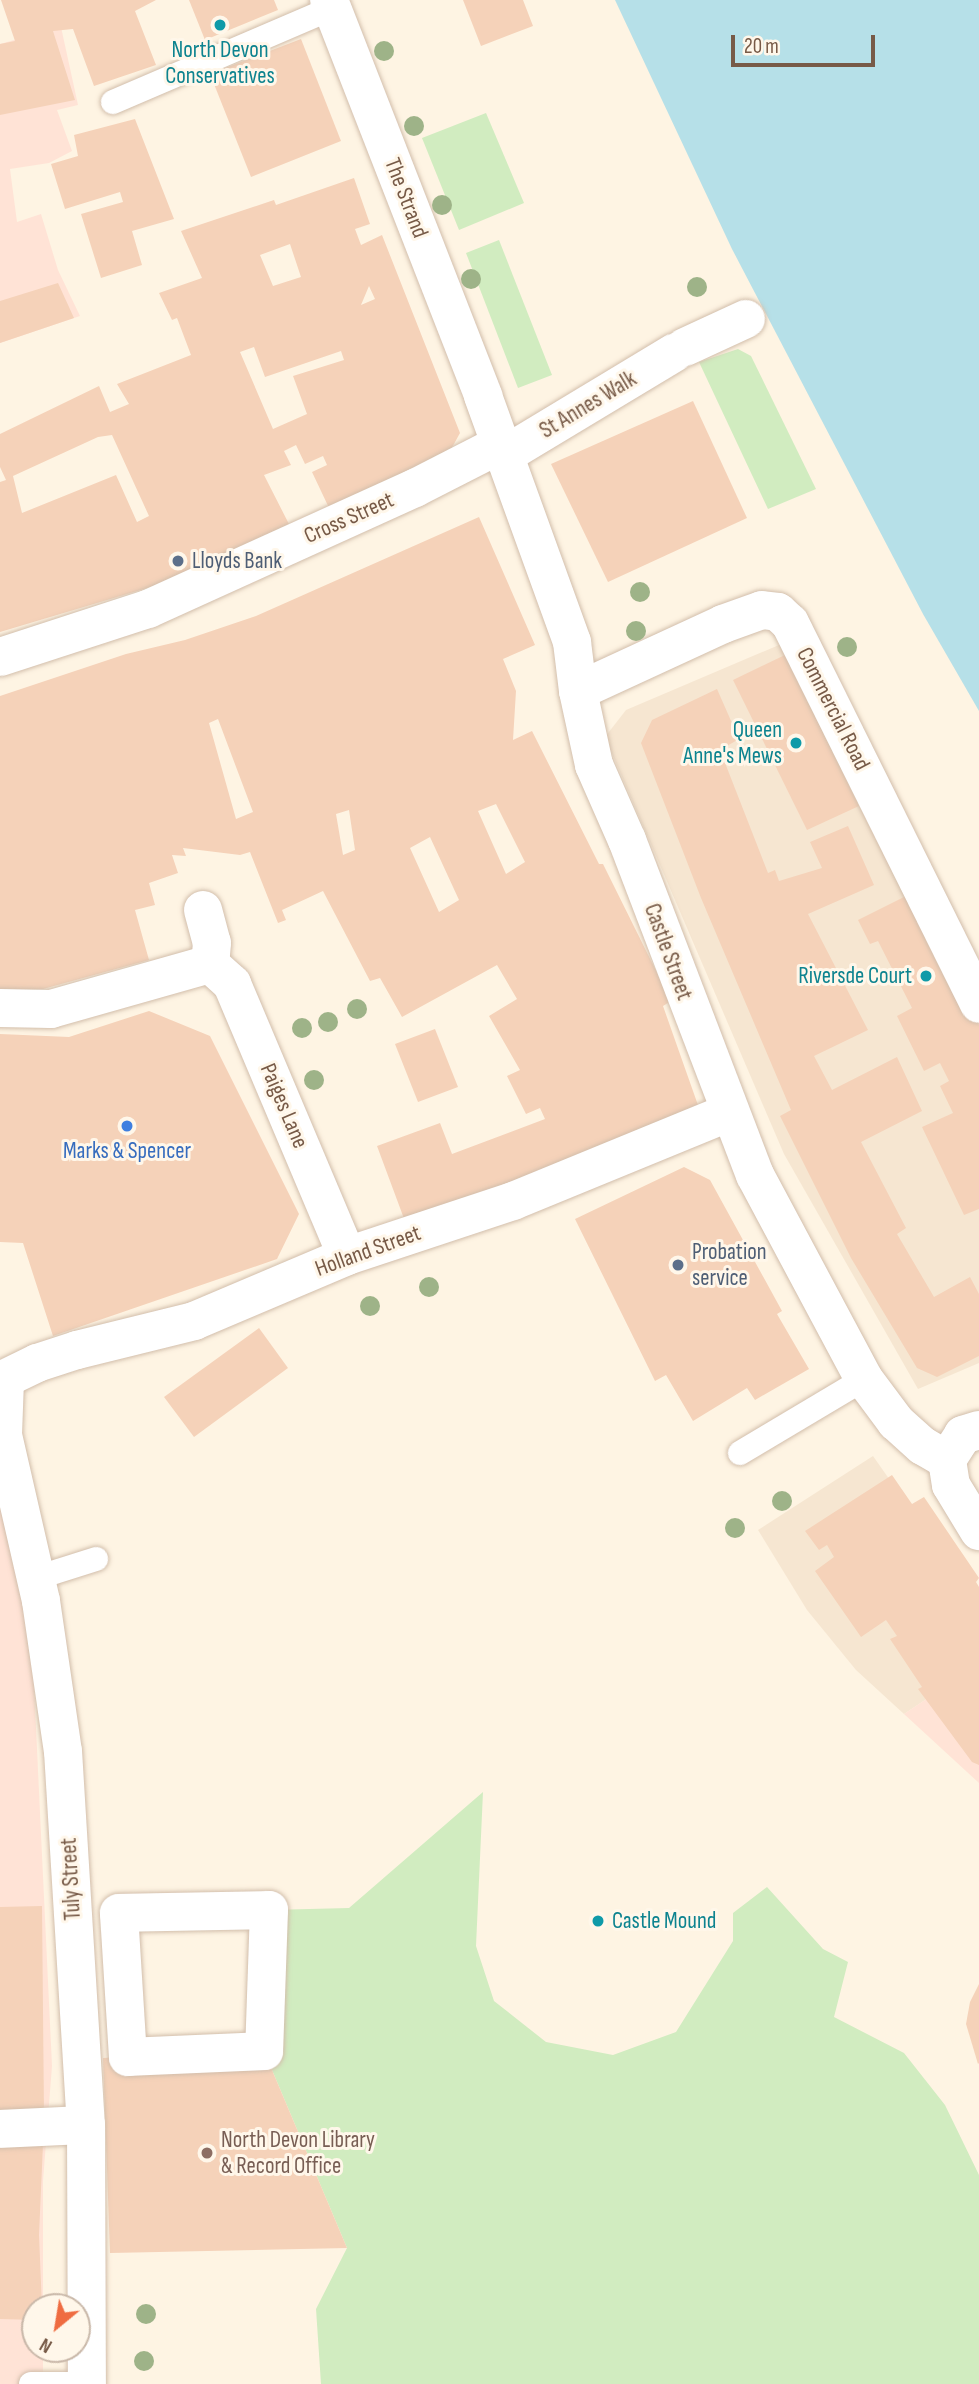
<!DOCTYPE html>
<html>
<head>
<meta charset="utf-8">
<style>
  body { margin:0 }
  #map { position:relative; width:979px; height:2384px; overflow:hidden; background:#fef4e3; font-family:"Sofia Sans Condensed",sans-serif }
  div>[style] { position:absolute }
  .residential>* { inset:0; background:#f6e6d1 }
  .commercial>* { inset:0; background:#ffe3d6 }
  .green>* { inset:0; background:#d1ecc0 }
  .water>* { inset:0; background:#b6e0e8 }
  .building>* { inset:0; background:#f5d2b9 }
  .roads { filter:drop-shadow(0 0 2px #d2beab) drop-shadow(0 0 2px #d2beab) }
  .lane>* { height:24px; margin:-12px; padding:0 12px; transform-origin:12px; border-radius:12px; background:#fff }
  .street>* { height:38px; margin:-19px; padding:0 19px; transform-origin:19px; border-radius:19px; background:#fff }
  .secondary>* { height:38px; margin:-19px; padding:0 19px; transform-origin:19px; border-radius:19px; background:#fff }
  .trees>* { width:20px; height:20px; margin:-10px; border-radius:50%; background:#9eb388 }
  .dots>* { width:19px; height:19px; translate:-50% -50%; box-sizing:border-box; border:4px solid #fff7ea; border-radius:50% }
  span { translate:-50% -50%; white-space:nowrap; text-align:center; line-height:1.15; -webkit-text-stroke:6px #fff7ea; paint-order:stroke }
  .culture-label { font-size:23px; color:#0d838f }
  .right { translate:-100% -50%; text-align:right }
  .left { translate:0 -50%; text-align:left }
  .street-label { font-size:23px; color:#775a47 }
  .service-label { font-size:23px; color:#4e5e75 }
  .shop-label { font-size:23px; color:#366cbe }
  .education-label { font-size:23px; color:#785e54 }
  .north { position:absolute; left:21px; top:2293px; width:70px; height:70px; box-sizing:border-box; background:#fff7ea; border:2px solid #c9b8a9; border-radius:50%; rotate:210deg; font-size:19px; font-weight:700; line-height:28px; text-align:center; color:#775a47 }
  .north::after { content:''; display:block; margin:auto; width:24px; height:32px; background:#ef6c41; clip-path:polygon(50% 0,100% 100%,50% 72%,0 100%) }
  .scale { position:absolute; left:731px; top:35px; width:144px; height:32px; box-sizing:border-box; border:4px solid #775a47; border-top:0; padding-left:9px; font-size:21px; line-height:24px; white-space:nowrap; color:#775a47; -webkit-text-stroke:5px #fff7ea; paint-order:stroke }
</style>
</head>
<body>
<div id="map">
  <div class="residential">
    <div style="clip-path:polygon(786px 642px,979px 1045px,979px 1363px,918px 1389px,784px 1154px,605px 737px,626px 710px)"></div>
    <div style="clip-path:polygon(873px 1456px,979px 1607px,979px 1664px,904px 1714px,856px 1670px,807px 1610px,758px 1530px)"></div>
  </div>
  <div class="commercial">
    <div style="clip-path:polygon(61px 27px,78px 105px,57px 110px,72px 151px,49px 163px,10px 169px,17px 222px,41px 214px,58px 270px,80px 316px,0 343px,0 44px)"></div>
    <div style="clip-path:polygon(0 1500px,29px 1580px,52px 2066px,43px 2181px,43px 2307px,35px 2307px,35px 2349px,43px 2349px,43px 2384px,0 2384px)"></div>
    <div style="clip-path:polygon(979px 1664px,979px 1783px,904px 1714px)"></div>
  </div>
  <div class="green">
    <div style="clip-path:polygon(486px 113px,524px 203px,459px 230px,422px 138px)"></div>
    <div style="clip-path:polygon(499px 240px,552px 375px,518px 388px,466px 253px)"></div>
    <div style="clip-path:polygon(738px 349px,751px 356px,816px 489px,768px 509px,699px 362px)"></div>
    <div style="clip-path:polygon(483px 1792px,476px 1946px,494px 2001px,546px 2042px,613px 2055px,676px 2032px,733px 1941px,733px 1913px,767px 1887px,823px 1949px,848px 1962px,834px 2017px,904px 2053px,945px 2105px,979px 2175px,979px 2384px,321px 2384px,316px 2309px,347px 2248px,264px 2051px,269px 1910px,349px 1908px)"></div>
  </div>
  <div class="water">
    <div style="clip-path:polygon(615px 0,979px 0,979px 711px,923px 614px,732px 249px)"></div>
  </div>
  <div class="building">
    <div style="clip-path:polygon(1px 0,156px 0,135px 11px,156px 65px,94px 86px,73px 29px,53px 31px,75px 100px,0 115px,0 44px,15px 41px)"></div>
    <div style="clip-path:polygon(189px 0,274px 0,278px 10px,205px 40px)"></div>
    <div style="clip-path:polygon(463px 0,523px 0,533px 26px,481px 46px)"></div>
    <div style="clip-path:polygon(301px 39px,341px 141px,251px 177px,210px 74px)"></div>
    <div style="clip-path:polygon(135px 119px,174px 219px,132px 231px,142px 265px,101px 278px,81px 214px,123px 202px,120px 192px,65px 209px,51px 164px,78px 156px,74px 135px)"></div>
    <div style="clip-path:polygon(evenodd,354px 178px,370px 224px,355px 229px,361px 245px,382px 235px,460px 433px,449px 453px,330px 510px,312px 472px,327px 465px,323px 456px,305px 464px,296px 445px,284px 451px,291px 465px,264px 475px,292px 530px,164px 583px,0 632px,0 482px,6px 480px,0 467px,0 434px,99px 386px,110px 412px,129px 404px,117px 384px,191px 355px,177px 318px,172px 320px,159px 293px,202px 278px,181px 231px,274px 200px,276px 205px,354px 178px,290px 244px,301px 277px,273px 286px,260px 255px,290px 244px,354px 178px,369px 286px,375px 299px,361px 305px,369px 286px,354px 178px,254px 347px,265px 377px,341px 351px,344px 360px,293px 376px,307px 414px,273px 429px,240px 352px,254px 347px,354px 178px,112px 435px,149px 516px,137px 522px,116px 475px,22px 513px,13px 476px,98px 437px,112px 435px)"></div>
    <div style="clip-path:polygon(58px 283px,74px 318px,0 343px,0 301px)"></div>
    <div style="clip-path:polygon(693px 401px,747px 518px,608px 582px,551px 464px)"></div>
    <div style="clip-path:polygon(evenodd,479px 517px,535px 645px,503px 659px,516px 691px,513px 740px,532px 731px,599px 864px,603px 864px,671px 1001px,663px 1006px,699px 1108px,406px 1224px,377px 1146px,440px 1123px,452px 1154px,545px 1119px,540px 1108px,526px 1114px,507px 1076px,520px 1070px,489px 1016px,517px 999px,497px 965px,402px 1017px,380px 978px,370px 981px,323px 891px,282px 910px,286px 920px,278px 923px,250px 852px,240px 855px,183px 848px,186px 856px,172px 855px,178px 873px,149px 883px,155px 905px,135px 910px,149px 960px,43px 989px,0 993px,0 696px,126px 654px,185px 640px,256px 616px,479px 517px,218px 719px,253px 812px,236px 819px,209px 723px,218px 719px,479px 517px,496px 804px,525px 862px,506px 874px,478px 811px,496px 804px,479px 517px,349px 810px,355px 850px,343px 855px,336px 814px,349px 810px,479px 517px,430px 837px,459px 900px,439px 912px,410px 848px,430px 837px)"></div>
    <div style="clip-path:polygon(785px 655px,859px 806px,807px 830px,733px 680px)"></div>
    <div style="clip-path:polygon(717px 689px,739px 739px,720px 750px,768px 873px,775px 870px,779px 881px,822px 868px,810px 842px,848px 826px,874px 885px,808px 914px,868px 1030px,814px 1056px,832px 1090px,897px 1057px,922px 1111px,861px 1142px,906px 1228px,897px 1234px,934px 1297px,970px 1277px,979px 1294px,979px 1356px,937px 1377px,917px 1368px,851px 1258px,780px 1116px,791px 1110px,701px 898px,641px 743px,652px 720px)"></div>
    <div style="clip-path:polygon(914px 892px,979px 1025px,979px 1209px,964px 1215px,922px 1127px,953px 1113px,940px 1086px,949px 1081px,940px 1063px,924px 1071px,897px 1016px,912px 1008px,878px 941px,870px 944px,858px 920px)"></div>
    <div style="clip-path:polygon(149px 1011px,210px 1036px,299px 1214px,277px 1259px,53px 1336px,23px 1243px,0 1242px,0 1034px,69px 1037px)"></div>
    <div style="clip-path:polygon(435px 1029px,458px 1087px,418px 1102px,395px 1044px)"></div>
    <div style="clip-path:polygon(684px 1167px,710px 1180px,782px 1311px,777px 1314px,809px 1369px,755px 1400px,747px 1388px,693px 1421px,666px 1375px,655px 1381px,575px 1219px)"></div>
    <div style="clip-path:polygon(259px 1328px,288px 1368px,194px 1437px,164px 1397px)"></div>
    <div style="clip-path:polygon(892px 1475px,912px 1504px,924px 1497px,979px 1578px,976px 1582px,979px 1587px,979px 1765px,972px 1762px,918px 1689px,922px 1687px,890px 1639px,897px 1636px,886px 1620px,861px 1637px,815px 1571px,834px 1557px,827px 1545px,819px 1550px,805px 1531px)"></div>
    <div style="clip-path:polygon(42px 1906px,44px 2115px,0 2116px,0 1907px)"></div>
    <div style="clip-path:polygon(979px 1984px,979px 2063px,978px 2064px,966px 2024px,970px 2002px)"></div>
    <div style="clip-path:polygon(264px 2051px,347px 2248px,110px 2253px,103px 2058px)"></div>
    <div style="clip-path:polygon(0 2144px,43px 2144px,39px 2235px,42px 2307px,35px 2307px,35px 2320px,0 2319px)"></div>
  </div>
  <div class="roads">
    <div class="lane">
      <div style="left:113px;top:102px;width:238px;rotate:-23.2deg"></div>
      <div style="left:740px;top:1453px;width:144px;rotate:-30.8deg"></div>
      <div style="left:36px;top:1578px;width:63px;rotate:-17.6deg"></div>
      <div style="left:31px;top:2384px;width:56px"></div>
    </div>
    <div class="street">
      <div style="left:329px;top:0;width:425px;rotate:68.7deg"></div>
      <div style="left:483px;top:396px;width:262px;rotate:70.1deg"></div>
      <div style="left:572px;top:642px;width:49px;rotate:83deg"></div>
      <div style="left:578px;top:691px;width:76px;rotate:77.8deg"></div>
      <div style="left:594px;top:765px;width:82px;rotate:66.3deg"></div>
      <div style="left:627px;top:840px;width:359px;rotate:69.1deg"></div>
      <div style="left:755px;top:1175px;width:231px;rotate:61.9deg"></div>
      <div style="left:864px;top:1379px;width:54px;rotate:53.3deg"></div>
      <div style="left:896px;top:1422px;width:36px;rotate:42deg"></div>
      <div style="left:923px;top:1446px;width:28px;rotate:30deg"></div>
      <div style="left:685px;top:347px;width:67px;rotate:-24.7deg"></div>
      <div style="left:503px;top:456px;width:200px;rotate:-31.1deg"></div>
      <div style="left:0;top:657px;width:156px;rotate:-18deg"></div>
      <div style="left:148px;top:609px;width:293px;rotate:-24.4deg"></div>
      <div style="left:415px;top:488px;width:94px;rotate:-27.1deg"></div>
      <div style="left:578px;top:691px;width:160px;rotate:-24.8deg"></div>
      <div style="left:723px;top:624px;width:41px;rotate:-19.7deg"></div>
      <div style="left:762px;top:610px;width:16px;rotate:7deg"></div>
      <div style="left:778px;top:612px;width:16px;rotate:43deg"></div>
      <div style="left:790px;top:623px;width:425px;rotate:63.6deg"></div>
      <div style="left:203px;top:910px;width:34px;rotate:75deg"></div>
      <div style="left:212px;top:943px;width:21px;rotate:95deg"></div>
      <div style="left:0;top:1008px;width:51px;rotate:1.1deg"></div>
      <div style="left:51px;top:1009px;width:165px;rotate:-15.8deg"></div>
      <div style="left:210px;top:964px;width:30px;rotate:42deg"></div>
      <div style="left:232px;top:984px;width:295px;rotate:67.1deg"></div>
      <div style="left:5px;top:1380px;width:55px;rotate:92.1deg"></div>
      <div style="left:3px;top:1435px;width:170px;rotate:77.1deg"></div>
      <div style="left:41px;top:1601px;width:152px;rotate:81.7deg"></div>
      <div style="left:63px;top:1751px;width:375px;rotate:86.5deg"></div>
      <div style="left:86px;top:2125px;width:259px;rotate:89.8deg"></div>
      <div style="left:0;top:1381px;width:41px;rotate:-25.9deg"></div>
      <div style="left:37px;top:1363px;width:42px;rotate:-18deg"></div>
      <div style="left:77px;top:1350px;width:121px;rotate:-13.9deg"></div>
      <div style="left:194px;top:1321px;width:166px;rotate:-23deg"></div>
      <div style="left:347px;top:1256px;width:175px;rotate:-18.3deg"></div>
      <div style="left:513px;top:1201px;width:232px;rotate:-22.3deg"></div>
      <div style="left:269px;top:1910px;width:141px;rotate:92deg"></div>
      <div style="left:264px;top:2051px;width:136px;rotate:177.5deg"></div>
      <div style="left:128px;top:2057px;width:144px;rotate:-93.6deg"></div>
      <div style="left:119px;top:1913px;width:150px;rotate:-1.1deg"></div>
      <div style="left:0;top:2129px;width:86px;rotate:-2.7deg"></div>
    </div>
    <div class="secondary">
      <div style="left:979px;top:1430px;width:17px;rotate:163deg"></div>
      <div style="left:963px;top:1435px;width:30px;rotate:123deg"></div>
      <div style="left:947px;top:1460px;width:25px;rotate:81deg"></div>
      <div style="left:951px;top:1485px;width:54px;rotate:58.7deg"></div>
    </div>
  </div>
  <div class="trees">
    <div style="left:384px;top:51px"></div>
    <div style="left:414px;top:126px"></div>
    <div style="left:442px;top:205px"></div>
    <div style="left:471px;top:279px"></div>
    <div style="left:697px;top:287px"></div>
    <div style="left:640px;top:592px"></div>
    <div style="left:636px;top:631px"></div>
    <div style="left:847px;top:647px"></div>
    <div style="left:357px;top:1009px"></div>
    <div style="left:328px;top:1022px"></div>
    <div style="left:302px;top:1028px"></div>
    <div style="left:314px;top:1080px"></div>
    <div style="left:429px;top:1287px"></div>
    <div style="left:370px;top:1306px"></div>
    <div style="left:782px;top:1501px"></div>
    <div style="left:735px;top:1528px"></div>
    <div style="left:146px;top:2314px"></div>
    <div style="left:144px;top:2361px"></div>
  </div>
  <div class="dots">
    <div style="left:220px;top:25px;background:#0f9aa8"></div>
    <div style="left:178px;top:561px;background:#5c6f8a"></div>
    <div style="left:796px;top:743px;background:#0f9aa8"></div>
    <div style="left:926px;top:976px;background:#0f9aa8"></div>
    <div style="left:127px;top:1126px;background:#3f7fe0"></div>
    <div style="left:678px;top:1265px;background:#5c6f8a"></div>
    <div style="left:598px;top:1921px;background:#0f9aa8"></div>
    <div style="left:207px;top:2153px;background:#8d6e63"></div>
  </div>
  <div class="culture-label">
    <span style="left:220px;top:63px">North Devon<br>Conservatives</span>
    <span class="right" style="left:782px;top:743px">Queen<br>Anne's Mews</span>
    <span class="right" style="left:912px;top:976px">Riversde Court</span>
    <span class="left" style="left:612px;top:1921px">Castle Mound</span>
  </div>
  <div class="street-label">
    <span style="left:406px;top:198px;rotate:69deg">The Strand</span>
    <span style="left:588px;top:405px;rotate:-31deg">St Annes Walk</span>
    <span style="left:349px;top:518px;rotate:-24deg">Cross Street</span>
    <span style="left:833px;top:709px;rotate:63deg">Commercial Road</span>
    <span style="left:668px;top:952px;rotate:70deg">Castle Street</span>
    <span style="left:284px;top:1106px;rotate:67deg">Paiges Lane</span>
    <span style="left:368px;top:1251px;rotate:-20deg">Holland Street</span>
    <span style="left:71px;top:1879px;rotate:-93deg">Tuly Street</span>
  </div>
  <div class="service-label">
    <span class="left" style="left:192px;top:561px">Lloyds Bank</span>
    <span class="left" style="left:692px;top:1265px">Probation<br>service</span>
  </div>
  <div class="shop-label">
    <span style="left:127px;top:1151px">Marks &amp; Spencer</span>
  </div>
  <div class="education-label">
    <span class="left" style="left:221px;top:2153px">North Devon Library<br>&amp; Record Office</span>
  </div>
  <div class="north">N</div>
  <div class="scale">20 m</div>
</div>
</body>
</html>
